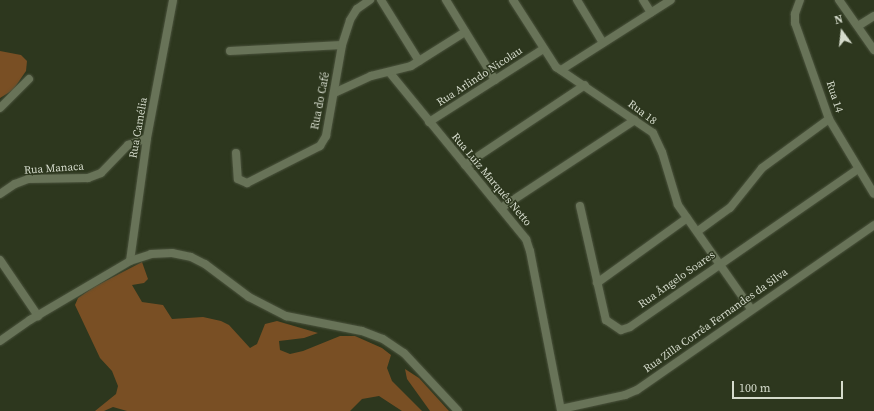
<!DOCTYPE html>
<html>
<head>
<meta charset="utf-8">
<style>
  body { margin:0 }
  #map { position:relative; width:874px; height:411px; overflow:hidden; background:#2d371e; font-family:"Source Serif 4",serif }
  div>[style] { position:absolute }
  .green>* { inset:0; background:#794f24 }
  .roads { filter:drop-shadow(0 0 1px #4b533d) drop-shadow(0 0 1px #4b533d) }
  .street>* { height:8px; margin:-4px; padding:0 4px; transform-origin:4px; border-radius:4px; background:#687358 }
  span { translate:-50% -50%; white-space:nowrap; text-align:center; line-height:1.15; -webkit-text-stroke:3px #2d371e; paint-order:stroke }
  .street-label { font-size:11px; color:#d5dbcc }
  .north { position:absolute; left:822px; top:12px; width:40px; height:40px; -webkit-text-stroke:3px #2d371e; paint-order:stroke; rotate:345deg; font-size:11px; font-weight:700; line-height:16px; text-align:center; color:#d5dbcc }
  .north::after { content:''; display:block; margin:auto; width:14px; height:18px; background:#d5dbcc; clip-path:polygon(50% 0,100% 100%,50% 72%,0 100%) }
  .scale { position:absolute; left:732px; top:381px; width:111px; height:18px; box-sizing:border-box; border:2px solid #d5dbcc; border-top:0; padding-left:5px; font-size:12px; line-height:14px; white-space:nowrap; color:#d5dbcc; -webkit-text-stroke:3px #2d371e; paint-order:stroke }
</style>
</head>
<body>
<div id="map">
  <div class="green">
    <div style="clip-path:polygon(0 51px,21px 55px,27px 61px,26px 71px,13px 90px,0 98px)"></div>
    <div style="clip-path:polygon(142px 262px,148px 279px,144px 283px,132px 285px,142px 302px,163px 305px,172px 319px,203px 317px,221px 321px,229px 325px,250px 348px,257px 344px,265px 324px,277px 321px,318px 333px,304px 338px,279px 341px,280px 350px,290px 354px,303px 351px,340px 336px,355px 336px,382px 348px,391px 355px,387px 368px,392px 381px,422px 411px,402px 411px,379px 396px,362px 399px,350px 411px,127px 411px,113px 407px,104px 411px,95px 411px,116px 394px,118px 386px,112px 371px,100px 358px,75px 305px,78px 298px,94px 287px)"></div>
    <div style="clip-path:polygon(405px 369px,419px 378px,449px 411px,430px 411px,407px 379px)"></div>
  </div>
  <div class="roads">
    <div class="street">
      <div style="left:381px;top:0;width:72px;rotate:58.1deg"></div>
      <div style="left:446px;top:0;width:94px;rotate:58.5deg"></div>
      <div style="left:513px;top:0;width:80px;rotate:57.3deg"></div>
      <div style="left:556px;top:67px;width:117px;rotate:34.2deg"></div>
      <div style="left:653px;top:133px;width:21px;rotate:65deg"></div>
      <div style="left:662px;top:152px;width:55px;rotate:73.2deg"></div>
      <div style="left:678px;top:205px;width:127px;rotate:54.9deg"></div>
      <div style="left:577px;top:0;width:50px;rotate:58.8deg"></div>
      <div style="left:643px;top:0;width:15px;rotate:58deg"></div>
      <div style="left:800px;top:0;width:15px;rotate:110deg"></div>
      <div style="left:795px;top:14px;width:9px;rotate:90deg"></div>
      <div style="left:795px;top:23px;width:102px;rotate:70.5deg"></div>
      <div style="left:829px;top:119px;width:87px;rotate:59deg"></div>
      <div style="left:839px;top:0;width:61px;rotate:55deg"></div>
      <div style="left:858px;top:26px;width:19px;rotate:-32deg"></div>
      <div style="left:230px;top:51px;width:112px;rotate:-3.1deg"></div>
      <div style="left:561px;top:70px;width:130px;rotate:-32.5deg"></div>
      <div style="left:390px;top:73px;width:215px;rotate:50.7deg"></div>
      <div style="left:526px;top:239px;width:13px;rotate:72deg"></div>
      <div style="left:530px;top:251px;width:163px;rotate:79deg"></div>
      <div style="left:334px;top:93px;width:41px;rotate:-24.7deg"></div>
      <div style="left:371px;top:76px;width:41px;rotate:-14deg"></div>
      <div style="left:411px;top:66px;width:64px;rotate:-32.2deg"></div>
      <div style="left:0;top:108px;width:41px;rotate:-45deg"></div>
      <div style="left:429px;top:122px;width:135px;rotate:-32.6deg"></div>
      <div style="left:236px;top:153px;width:26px;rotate:86deg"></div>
      <div style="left:238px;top:179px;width:10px;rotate:24deg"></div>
      <div style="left:247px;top:183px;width:82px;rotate:-26.9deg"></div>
      <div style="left:320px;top:146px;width:12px;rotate:-59deg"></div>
      <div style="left:326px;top:136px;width:92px;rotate:-80deg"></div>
      <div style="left:342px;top:45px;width:26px;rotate:-72deg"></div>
      <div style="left:350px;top:20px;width:13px;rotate:-58deg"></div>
      <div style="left:357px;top:9px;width:16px;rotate:-35deg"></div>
      <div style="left:465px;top:165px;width:144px;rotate:-33.7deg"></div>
      <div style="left:0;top:194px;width:18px;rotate:-34deg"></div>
      <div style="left:15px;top:184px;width:14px;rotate:-21deg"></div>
      <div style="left:28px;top:179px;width:60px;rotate:-1deg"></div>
      <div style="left:88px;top:178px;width:14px;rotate:-21deg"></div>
      <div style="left:101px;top:173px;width:39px;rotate:-46deg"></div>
      <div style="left:128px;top:145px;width:20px;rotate:-20deg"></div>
      <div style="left:580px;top:206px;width:117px;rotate:77.2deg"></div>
      <div style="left:606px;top:320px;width:18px;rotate:34deg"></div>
      <div style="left:621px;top:330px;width:9px;rotate:-18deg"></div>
      <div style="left:630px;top:327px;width:277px;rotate:-34.7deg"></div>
      <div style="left:501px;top:208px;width:160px;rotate:-33.3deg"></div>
      <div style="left:698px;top:231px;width:39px;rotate:-36deg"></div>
      <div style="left:730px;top:208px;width:51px;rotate:-51.3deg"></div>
      <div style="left:762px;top:168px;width:83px;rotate:-36.2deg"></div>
      <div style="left:0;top:260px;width:68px;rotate:55.8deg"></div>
      <div style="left:130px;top:261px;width:124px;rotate:-82.1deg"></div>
      <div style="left:147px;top:138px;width:140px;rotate:-79.3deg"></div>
      <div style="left:597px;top:283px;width:111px;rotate:-35.8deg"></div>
      <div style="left:0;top:341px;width:37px;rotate:-35deg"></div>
      <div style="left:30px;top:320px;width:116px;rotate:-30.5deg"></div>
      <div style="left:130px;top:261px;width:22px;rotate:-18deg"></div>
      <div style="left:151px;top:254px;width:21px;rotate:-3deg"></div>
      <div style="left:172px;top:253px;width:19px;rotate:12deg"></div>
      <div style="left:191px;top:257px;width:16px;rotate:27deg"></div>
      <div style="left:205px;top:264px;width:55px;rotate:36.9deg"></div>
      <div style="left:249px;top:297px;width:42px;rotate:27.2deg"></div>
      <div style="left:286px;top:316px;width:77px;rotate:11.2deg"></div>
      <div style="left:362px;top:331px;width:22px;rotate:21deg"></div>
      <div style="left:383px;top:339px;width:25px;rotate:34deg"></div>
      <div style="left:404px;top:353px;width:79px;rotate:47deg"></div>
      <div style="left:561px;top:409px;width:66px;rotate:-12.3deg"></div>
      <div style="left:625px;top:395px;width:13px;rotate:-23deg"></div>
      <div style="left:637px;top:390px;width:289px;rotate:-34.8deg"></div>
    </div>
  </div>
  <div class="street-label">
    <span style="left:480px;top:77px;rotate:-33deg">Rua Arlindo Nicolau</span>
    <span style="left:834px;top:97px;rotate:72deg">Rua 14</span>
    <span style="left:321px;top:101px;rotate:-79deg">Rua do Café</span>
    <span style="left:642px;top:113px;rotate:37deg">Rua 18</span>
    <span style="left:139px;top:128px;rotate:-80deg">Rua Camélia</span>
    <span style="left:54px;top:169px;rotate:-4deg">Rua Manaca</span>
    <span style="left:491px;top:180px;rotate:50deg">Rua Luiz Marquês Netto</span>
    <span style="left:677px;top:280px;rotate:-35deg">Rua Ângelo Soares</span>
    <span style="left:716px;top:321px;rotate:-35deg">Rua Zilla Corrêa Fernandes da Silva</span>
  </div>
  <div class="north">N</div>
  <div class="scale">100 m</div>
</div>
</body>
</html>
